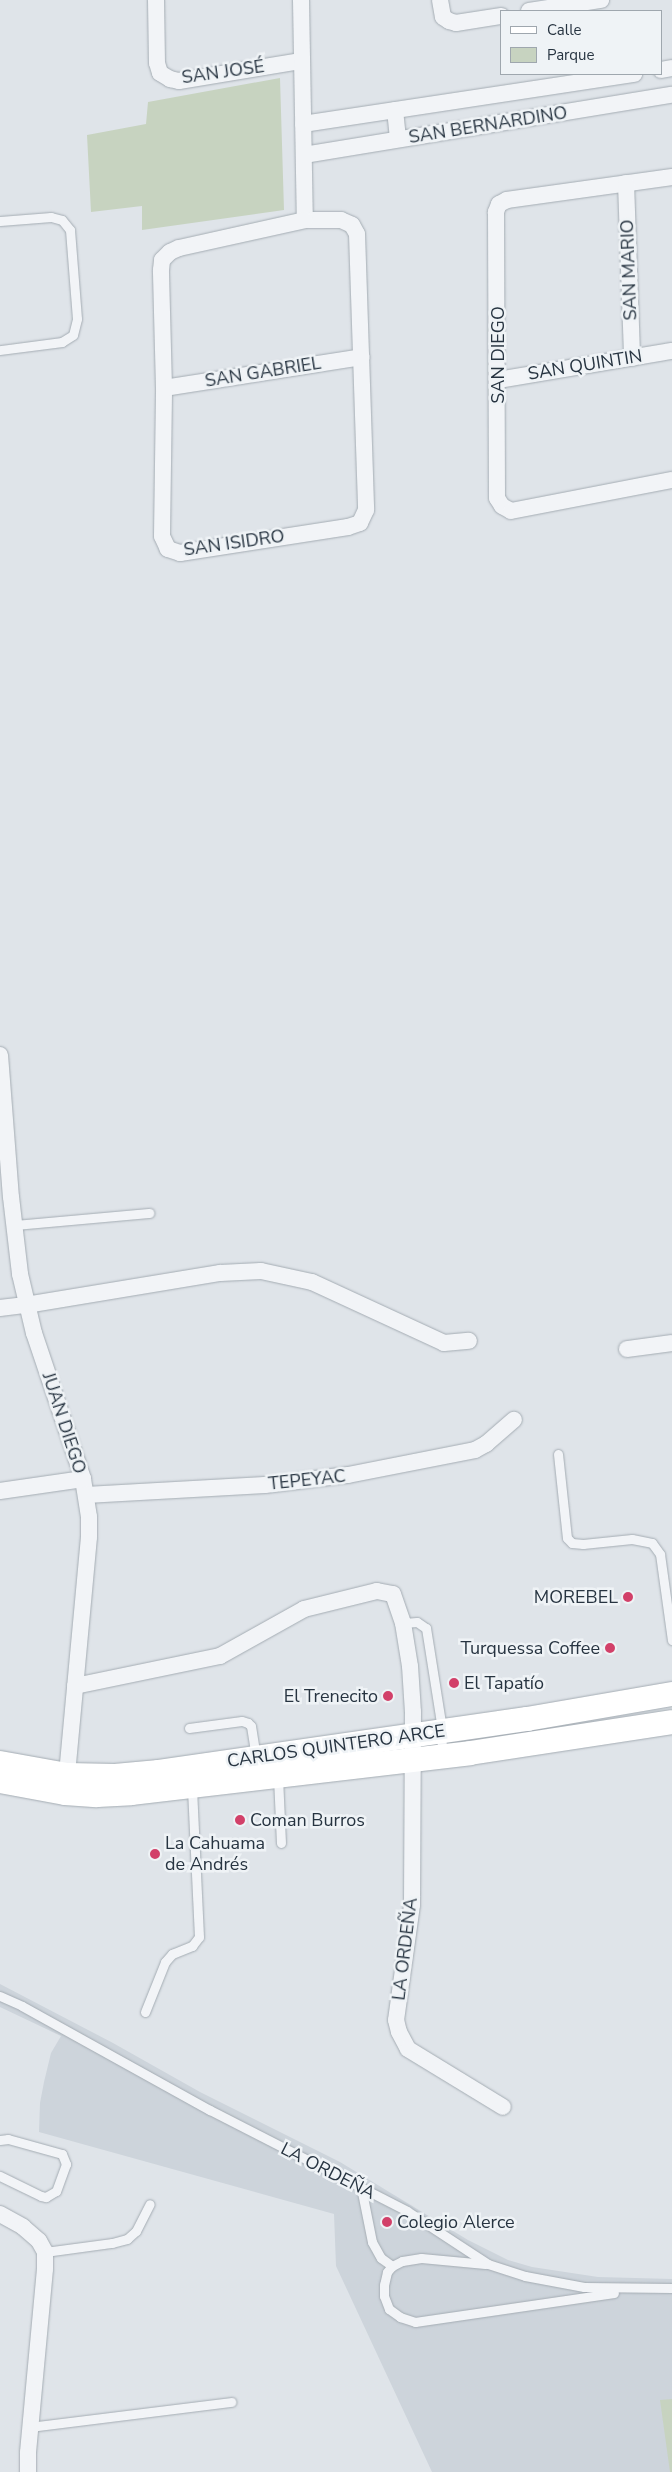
<!DOCTYPE html>
<html>
<head>
<meta charset="utf-8">
<style>
  body { margin:0 }
  #map { position:relative; width:672px; height:2472px; overflow:hidden; background:#dfe4e9; font-family:"Nunito Sans",sans-serif }
  div>[style] { position:absolute }
  .built>* { inset:0; background:#cdd4db }
  .green>* { inset:0; background:#c7d3c0 }
  .roads { filter:drop-shadow(0 0 1px #a4acb3) drop-shadow(0 0 1px #a4acb3) }
  .service>* { height:9px; margin:-4.5px; padding:0 4.5px; transform-origin:4.5px; border-radius:4.5px; background:#f2f4f7 }
  .minor>* { height:16px; margin:-8px; padding:0 8px; transform-origin:8px; border-radius:8px; background:#f2f4f7 }
  .secondary>* { height:24px; margin:-12px; padding:0 12px; transform-origin:12px; border-radius:12px; background:#fff }
  .dots>* { width:14px; height:14px; translate:-50% -50%; box-sizing:border-box; border:2px solid #eff3f6; border-radius:50% }
  span { translate:-50% -50%; white-space:nowrap; text-align:center; line-height:1.15; -webkit-text-stroke:5px #eff3f6; paint-order:stroke }
  .street-label { font-size:18px; color:#273441 }
  .poi-label { font-size:18px; color:#273441 }
  .right { translate:-100% -50%; text-align:right }
  .left { translate:0 -50%; text-align:left }
  .legend { position:absolute; left:500px; top:10px; width:162px; height:65px; box-sizing:border-box; background:#eff3f6; border:1px solid #9fa7ae; margin:0; padding:6px 9px; list-style:none; font-size:15px; color:#273441 }
  .legend li { display:flex; align-items:center; gap:10px; height:25px }
  .legend b { width:25px; border:1px solid #9fa7ae }
</style>
</head>
<body>
<div id="map">
  <div class="built">
    <div style="clip-path:polygon(0 1984px,113px 2043px,200px 2092px,340px 2162px,468px 2240px,508px 2260px,532px 2267px,598px 2277px,672px 2279px,672px 2472px,432px 2472px,336px 2266px,334px 2214px,39px 2132px,40px 2103px,44px 2082px,51px 2053px,61px 2036px,0 2007px)"></div>
  </div>
  <div class="green">
    <div style="clip-path:polygon(280px 78px,284px 210px,142px 230px,142px 206px,91px 212px,87px 135px,146px 124px,148px 102px)"></div>
    <div style="clip-path:polygon(672px 2399px,672px 2472px,670px 2472px,660px 2400px)"></div>
  </div>
  <div class="roads">
    <div class="service">
      <div style="left:0;top:221px;width:51px;rotate:-4.5deg"></div>
      <div style="left:51px;top:217px;width:11px;rotate:15deg"></div>
      <div style="left:62px;top:220px;width:13px;rotate:51deg"></div>
      <div style="left:70px;top:230px;width:89px;rotate:85.5deg"></div>
      <div style="left:77px;top:319px;width:16px;rotate:104deg"></div>
      <div style="left:73px;top:335px;width:13px;rotate:148deg"></div>
      <div style="left:62px;top:342px;width:63px;rotate:172.6deg"></div>
      <div style="left:14px;top:1225px;width:136px;rotate:-5.1deg"></div>
      <div style="left:558px;top:1454px;width:84px;rotate:83.9deg"></div>
      <div style="left:567px;top:1538px;width:7px;rotate:45deg"></div>
      <div style="left:572px;top:1543px;width:11px;rotate:5deg"></div>
      <div style="left:583px;top:1544px;width:49px;rotate:-5.8deg"></div>
      <div style="left:632px;top:1539px;width:20px;rotate:11deg"></div>
      <div style="left:652px;top:1543px;width:14px;rotate:54deg"></div>
      <div style="left:660px;top:1554px;width:87px;rotate:82.1deg"></div>
      <div style="left:403px;top:1623px;width:14px;rotate:-4deg"></div>
      <div style="left:417px;top:1622px;width:11px;rotate:34deg"></div>
      <div style="left:426px;top:1628px;width:96px;rotate:81deg"></div>
      <div style="left:441px;top:1723px;width:33px;rotate:88deg"></div>
      <div style="left:189px;top:1728px;width:53px;rotate:-7.5deg"></div>
      <div style="left:242px;top:1721px;width:6px;rotate:18deg"></div>
      <div style="left:248px;top:1723px;width:4px;rotate:45deg"></div>
      <div style="left:251px;top:1726px;width:31px;rotate:81deg"></div>
      <div style="left:278px;top:1777px;width:66px;rotate:87.4deg"></div>
      <div style="left:0;top:1996px;width:24px;rotate:24deg"></div>
      <div style="left:22px;top:2006px;width:215px;rotate:29deg"></div>
      <div style="left:210px;top:2110px;width:221px;rotate:27.1deg"></div>
      <div style="left:407px;top:2211px;width:97px;rotate:33.2deg"></div>
      <div style="left:488px;top:2264px;width:39px;rotate:18deg"></div>
      <div style="left:525px;top:2276px;width:60px;rotate:10.6deg"></div>
      <div style="left:584px;top:2287px;width:88px;rotate:0.7deg"></div>
      <div style="left:145px;top:2012px;width:54px;rotate:-68.2deg"></div>
      <div style="left:165px;top:1962px;width:11px;rotate:-49deg"></div>
      <div style="left:172px;top:1954px;width:22px;rotate:-22deg"></div>
      <div style="left:192px;top:1946px;width:11px;rotate:-52deg"></div>
      <div style="left:199px;top:1937px;width:150px;rotate:-92.7deg"></div>
      <div style="left:0;top:2140px;width:8px;rotate:-7deg"></div>
      <div style="left:8px;top:2139px;width:56px;rotate:15.5deg"></div>
      <div style="left:62px;top:2154px;width:11px;rotate:68deg"></div>
      <div style="left:66px;top:2164px;width:29px;rotate:110deg"></div>
      <div style="left:56px;top:2191px;width:12px;rotate:149deg"></div>
      <div style="left:46px;top:2197px;width:5px;rotate:-169deg"></div>
      <div style="left:41px;top:2196px;width:46px;rotate:-154deg"></div>
      <div style="left:361px;top:2187px;width:56px;rotate:78.7deg"></div>
      <div style="left:372px;top:2242px;width:18px;rotate:61deg"></div>
      <div style="left:381px;top:2258px;width:14px;rotate:36deg"></div>
      <div style="left:45px;top:2252px;width:68px;rotate:-7.7deg"></div>
      <div style="left:112px;top:2243px;width:16px;rotate:-15deg"></div>
      <div style="left:127px;top:2239px;width:12px;rotate:-42deg"></div>
      <div style="left:136px;top:2231px;width:30px;rotate:-63deg"></div>
      <div style="left:485px;top:2264px;width:64px;rotate:-174.6deg"></div>
      <div style="left:421px;top:2258px;width:19px;rotate:171deg"></div>
      <div style="left:402px;top:2261px;width:11px;rotate:153deg"></div>
      <div style="left:392px;top:2266px;width:8px;rotate:130deg"></div>
      <div style="left:387px;top:2272px;width:13px;rotate:103deg"></div>
      <div style="left:384px;top:2285px;width:11px;rotate:90deg"></div>
      <div style="left:384px;top:2296px;width:14px;rotate:69deg"></div>
      <div style="left:389px;top:2309px;width:14px;rotate:36deg"></div>
      <div style="left:400px;top:2317px;width:16px;rotate:18deg"></div>
      <div style="left:415px;top:2322px;width:201px;rotate:-8.3deg"></div>
      <div style="left:30px;top:2427px;width:203px;rotate:-7.1deg"></div>
    </div>
    <div class="minor">
      <div style="left:156px;top:0;width:63px;rotate:89.1deg"></div>
      <div style="left:157px;top:63px;width:10px;rotate:73deg"></div>
      <div style="left:160px;top:73px;width:12px;rotate:31deg"></div>
      <div style="left:170px;top:79px;width:9px;rotate:13deg"></div>
      <div style="left:179px;top:81px;width:124px;rotate:-9.3deg"></div>
      <div style="left:301px;top:0;width:220px;rotate:89deg"></div>
      <div style="left:440px;top:0;width:17px;rotate:80deg"></div>
      <div style="left:443px;top:17px;width:7px;rotate:34deg"></div>
      <div style="left:449px;top:21px;width:7px;rotate:16deg"></div>
      <div style="left:456px;top:23px;width:46px;rotate:-8.8deg"></div>
      <div style="left:529px;top:11px;width:73px;rotate:-8.7deg"></div>
      <div style="left:661px;top:70px;width:11px;rotate:-10deg"></div>
      <div style="left:395px;top:110px;width:29px;rotate:84deg"></div>
      <div style="left:303px;top:124px;width:335px;rotate:-8.6deg"></div>
      <div style="left:304px;top:155px;width:373px;rotate:-9.3deg"></div>
      <div style="left:672px;top:177px;width:167px;rotate:172.1deg"></div>
      <div style="left:507px;top:200px;width:9px;rotate:153deg"></div>
      <div style="left:499px;top:204px;width:9px;rotate:111deg"></div>
      <div style="left:496px;top:212px;width:286px;rotate:89.8deg"></div>
      <div style="left:497px;top:498px;width:9px;rotate:58deg"></div>
      <div style="left:502px;top:506px;width:10px;rotate:29deg"></div>
      <div style="left:511px;top:511px;width:164px;rotate:-10.9deg"></div>
      <div style="left:626px;top:183px;width:175px;rotate:88deg"></div>
      <div style="left:305px;top:220px;width:36px"></div>
      <div style="left:341px;top:220px;width:12px;rotate:24deg"></div>
      <div style="left:352px;top:225px;width:10px;rotate:61deg"></div>
      <div style="left:357px;top:234px;width:276px;rotate:88.1deg"></div>
      <div style="left:366px;top:510px;width:14px;rotate:115deg"></div>
      <div style="left:360px;top:523px;width:13px;rotate:162deg"></div>
      <div style="left:348px;top:527px;width:170px;rotate:171.2deg"></div>
      <div style="left:180px;top:553px;width:13px;rotate:-162deg"></div>
      <div style="left:168px;top:549px;width:14px;rotate:-115deg"></div>
      <div style="left:162px;top:536px;width:148px;rotate:-89.2deg"></div>
      <div style="left:164px;top:388px;width:118px;rotate:-91.5deg"></div>
      <div style="left:161px;top:270px;width:10px;rotate:-84deg"></div>
      <div style="left:162px;top:260px;width:11px;rotate:-45deg"></div>
      <div style="left:170px;top:252px;width:10px;rotate:-24deg"></div>
      <div style="left:179px;top:248px;width:129px;rotate:-12.5deg"></div>
      <div style="left:498px;top:380px;width:176px;rotate:-9.5deg"></div>
      <div style="left:164px;top:388px;width:200px;rotate:-8.9deg"></div>
      <div style="left:0;top:1055px;width:142px;rotate:85.6deg"></div>
      <div style="left:11px;top:1197px;width:78px;rotate:83.3deg"></div>
      <div style="left:20px;top:1274px;width:61px;rotate:76.7deg"></div>
      <div style="left:34px;top:1333px;width:154px;rotate:71.4deg"></div>
      <div style="left:83px;top:1479px;width:38px;rotate:81deg"></div>
      <div style="left:89px;top:1517px;width:20px;rotate:90deg"></div>
      <div style="left:89px;top:1537px;width:250px;rotate:95.3deg"></div>
      <div style="left:0;top:1308px;width:26px;rotate:-7deg"></div>
      <div style="left:26px;top:1305px;width:197px;rotate:-9.4deg"></div>
      <div style="left:220px;top:1273px;width:41px;rotate:-2.8deg"></div>
      <div style="left:261px;top:1271px;width:52px;rotate:12.2deg"></div>
      <div style="left:312px;top:1282px;width:145px;rotate:24.8deg"></div>
      <div style="left:444px;top:1343px;width:25px;rotate:-5deg"></div>
      <div style="left:627px;top:1349px;width:45px;rotate:-7.6deg"></div>
      <div style="left:0;top:1491px;width:84px;rotate:-8.2deg"></div>
      <div style="left:86px;top:1495px;width:179px;rotate:-3.2deg"></div>
      <div style="left:265px;top:1485px;width:84px;rotate:-6.9deg"></div>
      <div style="left:348px;top:1475px;width:129px;rotate:-11.1deg"></div>
      <div style="left:475px;top:1450px;width:13px;rotate:-29deg"></div>
      <div style="left:486px;top:1444px;width:37px;rotate:-41deg"></div>
      <div style="left:75px;top:1686px;width:148px;rotate:-11.7deg"></div>
      <div style="left:220px;top:1656px;width:96px;rotate:-29.2deg"></div>
      <div style="left:304px;top:1609px;width:75px;rotate:-13.9deg"></div>
      <div style="left:377px;top:1591px;width:16px;rotate:11deg"></div>
      <div style="left:393px;top:1594px;width:31px;rotate:71deg"></div>
      <div style="left:403px;top:1623px;width:44px;rotate:80.8deg"></div>
      <div style="left:410px;top:1666px;width:46px;rotate:86.3deg"></div>
      <div style="left:413px;top:1712px;width:193px;rotate:90.3deg"></div>
      <div style="left:412px;top:1905px;width:116px;rotate:97.9deg"></div>
      <div style="left:396px;top:2020px;width:12px;rotate:76deg"></div>
      <div style="left:399px;top:2032px;width:19px;rotate:62deg"></div>
      <div style="left:408px;top:2049px;width:111px;rotate:31.4deg"></div>
      <div style="left:0;top:2214px;width:26px;rotate:29deg"></div>
      <div style="left:23px;top:2227px;width:21px;rotate:41deg"></div>
      <div style="left:39px;top:2241px;width:13px;rotate:61deg"></div>
      <div style="left:45px;top:2252px;width:17px;rotate:90deg"></div>
      <div style="left:45px;top:2269px;width:185px;rotate:95.3deg"></div>
      <div style="left:28px;top:2453px;width:19px;rotate:90deg"></div>
    </div>
    <div class="secondary">
      <div style="left:0;top:1763px;width:68px;rotate:10.2deg"></div>
      <div style="left:67px;top:1775px;width:48px;rotate:1.2deg"></div>
      <div style="left:115px;top:1776px;width:44px;rotate:-5.2deg"></div>
      <div style="left:159px;top:1772px;width:372px;rotate:-8.2deg"></div>
      <div style="left:527px;top:1719px;width:147px;rotate:-9.8deg"></div>
      <div style="left:0;top:1781px;width:66px;rotate:10.5deg"></div>
      <div style="left:65px;top:1793px;width:32px;rotate:4deg"></div>
      <div style="left:97px;top:1795px;width:34px;rotate:-3deg"></div>
      <div style="left:131px;top:1793px;width:341px;rotate:-6.7deg"></div>
      <div style="left:470px;top:1753px;width:204px;rotate:-8.7deg"></div>
    </div>
  </div>
  <div class="dots">
    <div style="left:628px;top:1597px;background:#d24069"></div>
    <div style="left:610px;top:1648px;background:#d24069"></div>
    <div style="left:454px;top:1683px;background:#d24069"></div>
    <div style="left:388px;top:1696px;background:#d24069"></div>
    <div style="left:240px;top:1820px;background:#d24069"></div>
    <div style="left:155px;top:1854px;background:#d24069"></div>
    <div style="left:387px;top:2222px;background:#d24069"></div>
  </div>
  <div class="street-label">
    <span style="left:223px;top:72px;rotate:-8deg">SAN JOSÉ</span>
    <span style="left:488px;top:125px;rotate:-9deg">SAN BERNARDINO</span>
    <span style="left:629px;top:270px;rotate:-92deg">SAN MARIO</span>
    <span style="left:498px;top:355px;rotate:-90deg">SAN DIEGO</span>
    <span style="left:585px;top:365px;rotate:-9deg">SAN QUINTIN</span>
    <span style="left:263px;top:372px;rotate:-9deg">SAN GABRIEL</span>
    <span style="left:234px;top:543px;rotate:-8deg">SAN ISIDRO</span>
    <span style="left:64px;top:1423px;rotate:72deg">JUAN DIEGO</span>
    <span style="left:307px;top:1480px;rotate:-6deg">TEPEYAC</span>
    <span style="left:336px;top:1746px;rotate:-8deg">CARLOS QUINTERO ARCE</span>
    <span style="left:405px;top:1949px;rotate:-83deg">LA ORDEÑA</span>
    <span style="left:328px;top:2171px;rotate:27deg">LA ORDEÑA</span>
  </div>
  <div class="poi-label">
    <span class="right" style="left:618px;top:1597px">MOREBEL</span>
    <span class="right" style="left:600px;top:1648px">Turquessa Coffee</span>
    <span class="left" style="left:464px;top:1683px">El Tapatío</span>
    <span class="right" style="left:378px;top:1696px">El Trenecito</span>
    <span class="left" style="left:250px;top:1820px">Coman Burros</span>
    <span class="left" style="left:165px;top:1854px">La Cahuama<br>de Andrés</span>
    <span class="left" style="left:397px;top:2222px">Colegio Alerce</span>
  </div>
  <ul class="legend">
  <li><b style="height:6px;background:#fff"></b>Calle</li>
  <li><b style="height:14px;background:#c7d3c0"></b>Parque</li>
  </ul>
</div>
</body>
</html>
